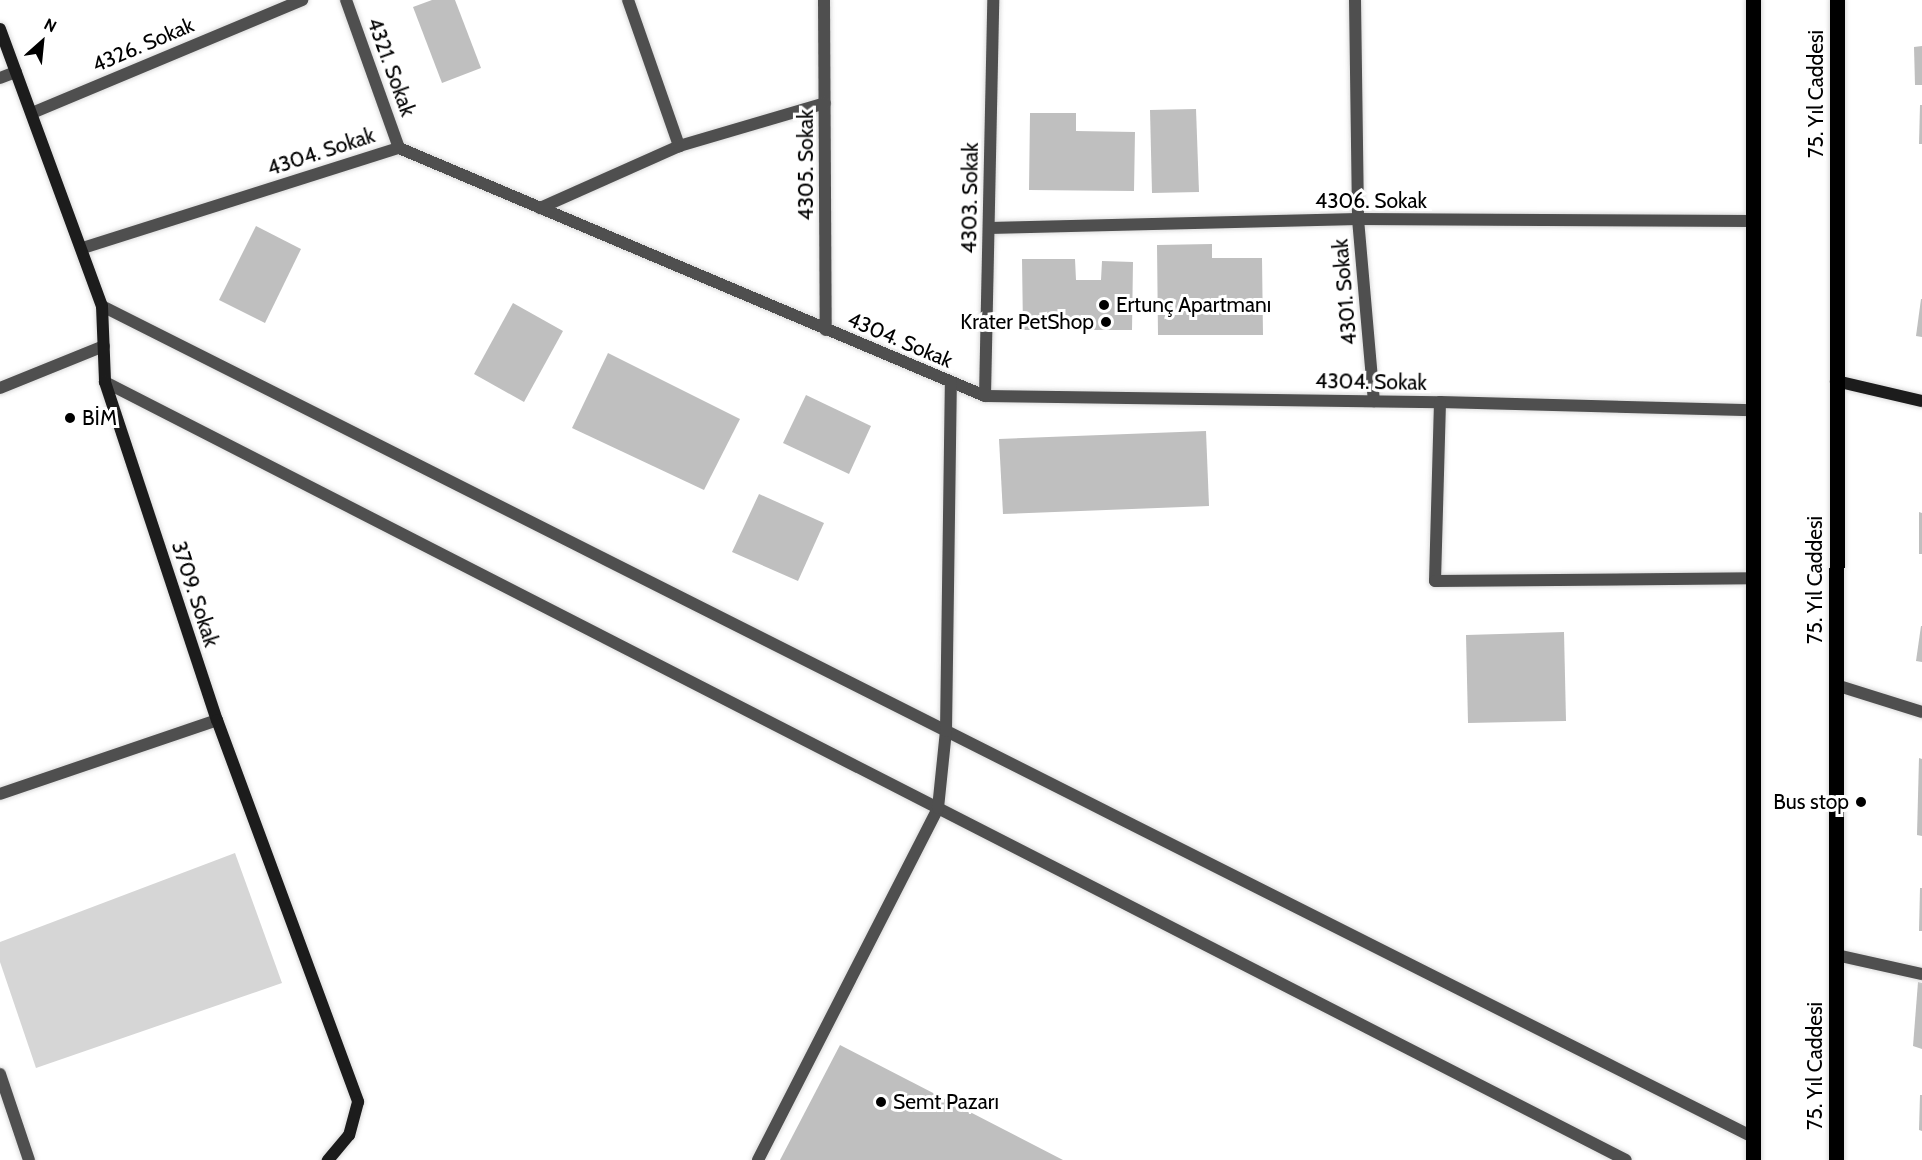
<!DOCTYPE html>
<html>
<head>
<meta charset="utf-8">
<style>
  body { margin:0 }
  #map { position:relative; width:1922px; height:1160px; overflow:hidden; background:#fff; font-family:Cabin,sans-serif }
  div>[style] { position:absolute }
  .green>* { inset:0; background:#d6d6d6 }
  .building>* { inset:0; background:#bfbfbf }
  .roads { filter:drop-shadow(0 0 2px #dbdbdb) drop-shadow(0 0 2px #dbdbdb) }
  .street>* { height:12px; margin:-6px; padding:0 6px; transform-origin:6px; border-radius:6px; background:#4f4f4f }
  .secondary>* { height:12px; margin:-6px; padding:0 6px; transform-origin:6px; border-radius:6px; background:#1c1c1c }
  .primary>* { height:15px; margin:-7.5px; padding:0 7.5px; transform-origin:7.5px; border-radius:7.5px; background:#000 }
  .dots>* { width:16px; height:16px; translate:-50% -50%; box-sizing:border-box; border:3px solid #fff; border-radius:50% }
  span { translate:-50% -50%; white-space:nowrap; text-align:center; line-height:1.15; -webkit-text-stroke:6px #fff; paint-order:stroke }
  .street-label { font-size:21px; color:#000 }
  .poi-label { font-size:21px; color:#000 }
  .left { translate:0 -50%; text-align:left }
  .right { translate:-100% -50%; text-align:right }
  .north { position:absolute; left:12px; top:12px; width:60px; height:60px; -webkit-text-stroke:4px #fff; paint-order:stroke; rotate:27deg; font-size:16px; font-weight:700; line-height:24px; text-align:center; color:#000 }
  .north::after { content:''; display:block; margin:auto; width:21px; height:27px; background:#000; clip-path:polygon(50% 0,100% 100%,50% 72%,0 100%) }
</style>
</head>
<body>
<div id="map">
  <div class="green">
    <div style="clip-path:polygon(235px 853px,282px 983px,36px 1068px,0 962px,0 942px)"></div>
  </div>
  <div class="building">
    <div style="clip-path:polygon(432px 0,455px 0,481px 68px,442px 83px,413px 7px)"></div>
    <div style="clip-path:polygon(1922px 46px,1922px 85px,1915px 85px,1914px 47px)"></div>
    <div style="clip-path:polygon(1920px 105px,1922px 105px,1922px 144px,1919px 144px)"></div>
    <div style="clip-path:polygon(1196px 109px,1199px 192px,1152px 193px,1150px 110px)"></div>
    <div style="clip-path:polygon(1030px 113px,1076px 113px,1076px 131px,1135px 132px,1134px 191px,1029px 190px)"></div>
    <div style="clip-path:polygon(256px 226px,301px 249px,265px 323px,219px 300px)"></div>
    <div style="clip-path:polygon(1212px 244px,1212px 258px,1262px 258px,1263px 335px,1158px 335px,1157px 245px)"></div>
    <div style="clip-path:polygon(1022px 259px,1075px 259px,1076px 280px,1101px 280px,1102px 261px,1133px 262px,1132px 330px,1023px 330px)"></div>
    <div style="clip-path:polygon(1921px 299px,1922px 299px,1922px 337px,1916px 336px)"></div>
    <div style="clip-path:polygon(513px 303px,563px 331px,524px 402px,474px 374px)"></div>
    <div style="clip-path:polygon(608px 353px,740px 419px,704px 490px,572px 428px)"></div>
    <div style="clip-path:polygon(806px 395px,871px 426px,849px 474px,783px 443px)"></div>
    <div style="clip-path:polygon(1206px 431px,1209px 506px,1003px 514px,999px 439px)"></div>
    <div style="clip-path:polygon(759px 494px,824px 523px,798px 581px,732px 552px)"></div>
    <div style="clip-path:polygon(1919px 512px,1922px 513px,1922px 554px,1919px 554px)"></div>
    <div style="clip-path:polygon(1921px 626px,1922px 626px,1922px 662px,1916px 661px)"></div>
    <div style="clip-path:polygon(1564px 632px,1566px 721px,1468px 723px,1466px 635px)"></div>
    <div style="clip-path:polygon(1919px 758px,1922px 759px,1922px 836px,1917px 835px)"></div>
    <div style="clip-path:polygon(1920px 888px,1922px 888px,1922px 931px,1919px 931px)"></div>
    <div style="clip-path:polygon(1918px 982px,1922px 983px,1922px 1049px,1913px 1046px)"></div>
    <div style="clip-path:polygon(840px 1045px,1063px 1160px,780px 1160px)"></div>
    <div style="clip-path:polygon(1920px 1095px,1922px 1095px,1922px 1131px,1919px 1130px)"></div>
  </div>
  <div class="roads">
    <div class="street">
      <div style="left:346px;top:0;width:157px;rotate:70.3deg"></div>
      <div style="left:628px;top:0;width:155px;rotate:70.7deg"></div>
      <div style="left:824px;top:0;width:330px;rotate:89.7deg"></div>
      <div style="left:1355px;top:0;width:219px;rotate:89.2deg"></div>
      <div style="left:1358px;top:219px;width:183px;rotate:85deg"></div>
      <div style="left:0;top:78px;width:17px;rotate:-21deg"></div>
      <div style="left:32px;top:113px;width:293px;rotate:-22.7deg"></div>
      <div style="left:540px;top:208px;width:152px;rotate:-24deg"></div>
      <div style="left:679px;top:146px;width:152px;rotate:-16.4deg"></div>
      <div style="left:989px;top:228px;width:369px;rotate:-1.4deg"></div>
      <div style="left:1358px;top:219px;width:395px;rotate:0.3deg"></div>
      <div style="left:83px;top:248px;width:331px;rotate:-17.6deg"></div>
      <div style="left:399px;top:148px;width:636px;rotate:22.94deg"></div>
      <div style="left:985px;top:396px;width:455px;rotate:0.8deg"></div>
      <div style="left:1440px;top:402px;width:313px;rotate:1.5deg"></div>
      <div style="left:102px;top:306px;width:1848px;rotate:26.72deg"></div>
      <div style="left:105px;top:382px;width:1708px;rotate:27.09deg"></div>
      <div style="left:0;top:388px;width:112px;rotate:-22deg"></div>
      <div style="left:985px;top:396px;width:396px;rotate:-88.8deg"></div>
      <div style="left:1440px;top:402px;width:179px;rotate:91.6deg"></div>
      <div style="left:1435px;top:581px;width:318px;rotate:-0.5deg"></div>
      <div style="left:1836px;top:685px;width:90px;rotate:17.4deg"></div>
      <div style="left:0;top:794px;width:229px;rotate:-18.8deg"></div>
      <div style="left:1836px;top:955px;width:88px;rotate:12.5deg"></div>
      <div style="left:0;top:1074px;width:91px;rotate:71.4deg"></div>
      <div style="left:758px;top:1160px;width:395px;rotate:-62.9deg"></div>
      <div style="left:938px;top:808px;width:77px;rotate:-84.1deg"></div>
      <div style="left:946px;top:731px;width:349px;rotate:-89.2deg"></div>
    </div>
    <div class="secondary">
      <div style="left:0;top:29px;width:295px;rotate:69.8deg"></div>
      <div style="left:102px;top:306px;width:76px;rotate:87.7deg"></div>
      <div style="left:105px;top:382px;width:356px;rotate:71.7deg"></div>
      <div style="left:217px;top:720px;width:407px;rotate:69.7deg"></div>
      <div style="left:358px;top:1102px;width:34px;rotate:105deg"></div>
      <div style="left:349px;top:1135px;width:33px;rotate:130deg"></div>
      <div style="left:1836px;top:381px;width:88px;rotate:13.1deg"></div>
    </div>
    <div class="primary">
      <div style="left:1753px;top:1160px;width:1160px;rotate:-90deg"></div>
      <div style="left:1836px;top:1160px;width:1160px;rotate:-89.95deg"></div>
    </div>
  </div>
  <div class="dots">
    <div style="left:1104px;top:305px;background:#000"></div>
    <div style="left:1106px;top:322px;background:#000"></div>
    <div style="left:70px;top:418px;background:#000"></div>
    <div style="left:1861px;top:802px;background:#000"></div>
    <div style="left:881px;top:1102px;background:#000"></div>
  </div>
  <div class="street-label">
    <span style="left:143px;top:45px;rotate:-23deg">4326. Sokak</span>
    <span style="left:391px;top:67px;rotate:70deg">4321. Sokak</span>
    <span style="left:1816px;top:94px;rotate:-90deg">75. Yıl Caddesi</span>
    <span style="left:321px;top:152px;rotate:-18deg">4304. Sokak</span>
    <span style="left:806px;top:165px;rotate:-90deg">4305. Sokak</span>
    <span style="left:970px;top:198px;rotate:-89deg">4303. Sokak</span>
    <span style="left:1371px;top:201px">4306. Sokak</span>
    <span style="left:1345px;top:292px;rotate:-95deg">4301. Sokak</span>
    <span style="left:900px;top:340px;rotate:23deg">4304. Sokak</span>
    <span style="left:1371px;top:382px;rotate:1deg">4304. Sokak</span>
    <span style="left:1815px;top:580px;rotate:-90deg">75. Yıl Caddesi</span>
    <span style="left:195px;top:594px;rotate:72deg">3709. Sokak</span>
    <span style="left:1815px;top:1066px;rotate:-90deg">75. Yıl Caddesi</span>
  </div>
  <div class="poi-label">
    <span class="left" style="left:1116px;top:305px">Ertunç Apartmanı</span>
    <span class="right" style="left:1094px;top:322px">Krater PetShop</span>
    <span class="left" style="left:82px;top:418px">BİM</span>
    <span class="right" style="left:1849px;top:802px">Bus stop</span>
    <span class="left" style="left:893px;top:1102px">Semt Pazarı</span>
  </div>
  <div class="north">N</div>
</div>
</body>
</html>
